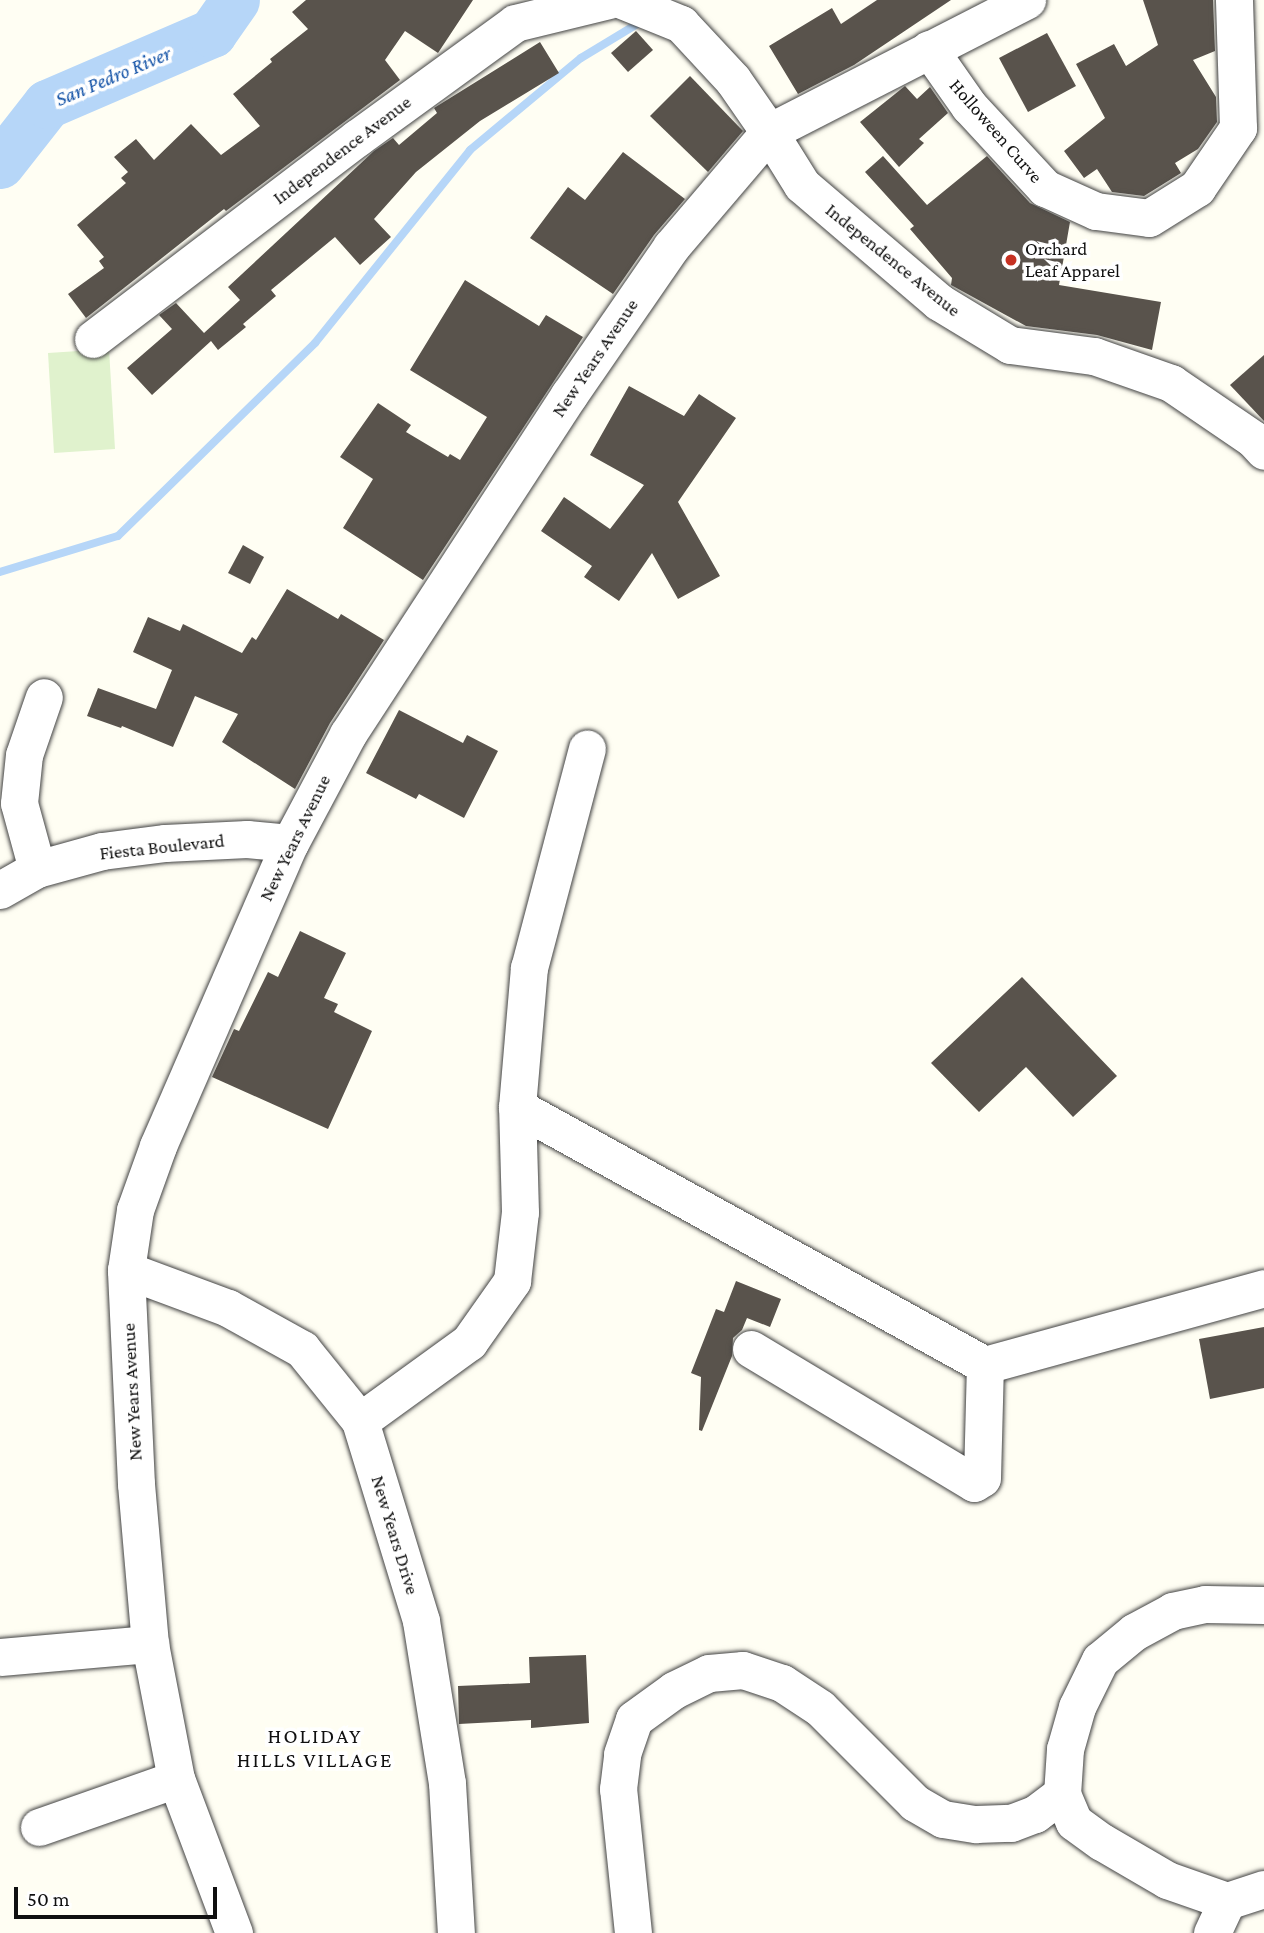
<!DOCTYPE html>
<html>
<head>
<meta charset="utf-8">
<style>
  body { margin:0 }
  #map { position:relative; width:1264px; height:1933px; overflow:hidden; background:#fffef3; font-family:"Crimson Pro",serif }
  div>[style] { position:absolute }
  .pitch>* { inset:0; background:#e0f2cd }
  .stream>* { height:8px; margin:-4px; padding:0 4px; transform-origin:4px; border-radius:4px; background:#b6d6f8 }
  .river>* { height:49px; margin:-24.5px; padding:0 24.5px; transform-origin:24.5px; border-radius:24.5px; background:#b6d6f8 }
  .building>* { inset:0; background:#59534c }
  .roads { filter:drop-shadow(0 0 2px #434343) drop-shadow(0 0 2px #434343) }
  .minor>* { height:37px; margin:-18.5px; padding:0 18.5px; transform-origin:18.5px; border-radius:18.5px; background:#fff }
  .dots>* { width:19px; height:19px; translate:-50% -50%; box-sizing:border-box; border:4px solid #fff; border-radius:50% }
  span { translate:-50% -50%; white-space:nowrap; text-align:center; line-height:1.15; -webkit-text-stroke:7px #fff; paint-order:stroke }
  .street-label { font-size:19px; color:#101010 }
  .poi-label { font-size:19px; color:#101010 }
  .left { translate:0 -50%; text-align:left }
  .water-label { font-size:21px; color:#1453a7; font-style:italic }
  .neighbourhood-label { font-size:21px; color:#101010; letter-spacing:2px }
  .scale { position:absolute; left:14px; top:1887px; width:203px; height:32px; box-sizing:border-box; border:4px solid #101010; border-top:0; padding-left:9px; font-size:21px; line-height:24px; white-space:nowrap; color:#101010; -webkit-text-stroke:5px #fff; paint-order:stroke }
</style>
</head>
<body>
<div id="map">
  <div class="pitch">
    <div style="clip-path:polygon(109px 349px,115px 449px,54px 453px,48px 353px)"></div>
  </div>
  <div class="stream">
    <div style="left:0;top:572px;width:123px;rotate:-17deg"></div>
    <div style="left:118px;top:536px;width:276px;rotate:-44.4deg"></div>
    <div style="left:315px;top:343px;width:248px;rotate:-51.2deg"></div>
    <div style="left:470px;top:150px;width:144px;rotate:-39.7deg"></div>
    <div style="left:581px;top:58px;width:71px;rotate:-31.2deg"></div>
  </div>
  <div class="river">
    <div style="left:0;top:164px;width:76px;rotate:-51.9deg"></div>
    <div style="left:47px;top:104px;width:180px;rotate:-23.3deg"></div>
    <div style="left:212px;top:33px;width:40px;rotate:-55.1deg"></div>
  </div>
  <div class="building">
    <div style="clip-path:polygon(306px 0,473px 0,438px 53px,405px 31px,385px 60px,400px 80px,226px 211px,224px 209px,86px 318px,68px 294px,104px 268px,99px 261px,104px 257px,77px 225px,126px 183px,121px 178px,128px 172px,114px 157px,136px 139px,154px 160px,191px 124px,221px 155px,260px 126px,233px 94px,272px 62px,270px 59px,308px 29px,292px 12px)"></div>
    <div style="clip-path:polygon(877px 0,951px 0,854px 65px,798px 94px,769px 46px,832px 8px,841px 24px)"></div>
    <div style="clip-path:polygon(1143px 0,1213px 0,1215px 51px,1193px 60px,1216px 97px,1217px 122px,1198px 149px,1175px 163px,1181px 173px,1144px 196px,1112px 192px,1097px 169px,1084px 178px,1064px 151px,1105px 118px,1076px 64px,1114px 44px,1126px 66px,1158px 45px)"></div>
    <div style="clip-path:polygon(636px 31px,653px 50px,628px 72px,611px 53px)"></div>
    <div style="clip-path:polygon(1047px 33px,1076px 86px,1028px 112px,999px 58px)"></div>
    <div style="clip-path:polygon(540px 42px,559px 73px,480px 121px,416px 172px,374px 219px,391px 237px,360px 265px,335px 237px,271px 290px,276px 296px,243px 324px,246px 327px,218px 350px,211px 341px,152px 395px,127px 368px,172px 329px,159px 315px,176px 303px,204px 333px,240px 300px,228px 287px,374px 151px,393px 138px,399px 145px,437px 113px,434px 108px)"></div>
    <div style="clip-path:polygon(690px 76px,743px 131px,708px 172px,650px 116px)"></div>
    <div style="clip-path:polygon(905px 86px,917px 99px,930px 87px,948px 113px,919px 139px,924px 143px,899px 167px,860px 122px)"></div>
    <div style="clip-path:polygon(623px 152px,685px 199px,654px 235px,613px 294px,530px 238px,568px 187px,585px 200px)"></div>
    <div style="clip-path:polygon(883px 156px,927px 205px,987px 156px,1030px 203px,1070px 222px,1059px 285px,1161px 302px,1152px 350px,1097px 335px,1026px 326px,951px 285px,952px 278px,910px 229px,914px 226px,865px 172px)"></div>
    <div style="clip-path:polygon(465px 280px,539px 326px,546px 315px,583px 337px,423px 580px,343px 528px,373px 479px,340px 457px,378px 403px,411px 425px,406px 432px,448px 457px,450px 454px,460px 460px,487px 417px,410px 370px)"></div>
    <div style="clip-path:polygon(1264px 355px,1264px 421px,1230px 385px)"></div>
    <div style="clip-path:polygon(629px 386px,684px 416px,699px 394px,736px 418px,678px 502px,720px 576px,678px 599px,652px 553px,619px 601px,584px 577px,592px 566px,541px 531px,564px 497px,610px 529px,644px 485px,590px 455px)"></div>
    <div style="clip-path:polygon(243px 545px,264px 557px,250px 584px,228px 573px)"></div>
    <div style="clip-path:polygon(287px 589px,338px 619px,341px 614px,384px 640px,330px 723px,295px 789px,222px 742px,238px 714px,195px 696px,173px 747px,122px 726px,121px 728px,87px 716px,98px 688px,156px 709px,172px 670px,133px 652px,148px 617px,180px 631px,183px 624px,242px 653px,252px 637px,256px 640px)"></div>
    <div style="clip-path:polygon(399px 710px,463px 743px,467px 735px,498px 751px,464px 818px,419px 794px,416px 799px,366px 773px)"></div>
    <div style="clip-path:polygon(300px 931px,346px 953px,324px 998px,338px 1004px,334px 1012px,372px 1031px,328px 1129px,212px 1077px,234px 1029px,239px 1031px,268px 972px,278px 977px)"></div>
    <div style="clip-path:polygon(1022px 977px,1117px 1076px,1073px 1117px,1026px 1067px,979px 1112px,931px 1063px)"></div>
    <div style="clip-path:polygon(736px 1281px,781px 1299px,770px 1327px,747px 1318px,742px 1330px,733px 1338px,732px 1356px,702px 1431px,699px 1430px,701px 1377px,691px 1373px,716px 1309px,724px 1312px)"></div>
    <div style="clip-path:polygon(1264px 1327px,1264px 1388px,1210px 1399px,1199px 1339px)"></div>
    <div style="clip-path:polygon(586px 1655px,589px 1723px,531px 1728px,531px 1720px,459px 1724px,458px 1686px,530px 1683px,529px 1657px)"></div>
  </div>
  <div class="roads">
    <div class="minor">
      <div style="left:622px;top:0;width:64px;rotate:22.1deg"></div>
      <div style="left:681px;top:24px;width:76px;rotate:47.1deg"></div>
      <div style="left:733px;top:80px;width:63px;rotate:55.3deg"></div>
      <div style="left:769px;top:132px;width:62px;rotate:58.1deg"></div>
      <div style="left:802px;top:185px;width:180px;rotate:40.5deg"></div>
      <div style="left:939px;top:302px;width:83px;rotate:31.2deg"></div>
      <div style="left:1010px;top:345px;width:85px;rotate:7.5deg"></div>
      <div style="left:1094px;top:356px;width:82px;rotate:19.3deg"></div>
      <div style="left:1171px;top:383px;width:99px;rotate:34.3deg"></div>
      <div style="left:1253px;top:439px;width:16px;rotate:47deg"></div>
      <div style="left:929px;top:49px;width:70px;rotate:54.9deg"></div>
      <div style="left:969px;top:106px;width:112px;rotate:47.2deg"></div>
      <div style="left:1045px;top:188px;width:56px;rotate:24.3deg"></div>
      <div style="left:1096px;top:211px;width:53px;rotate:7.5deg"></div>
      <div style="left:1149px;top:218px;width:57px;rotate:-32deg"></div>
      <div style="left:1197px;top:188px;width:73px;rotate:-55.7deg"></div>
      <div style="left:1238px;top:128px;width:128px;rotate:-91.8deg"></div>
      <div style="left:93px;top:339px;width:332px;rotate:-37.3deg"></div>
      <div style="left:357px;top:138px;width:195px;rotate:-36deg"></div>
      <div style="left:515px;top:23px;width:97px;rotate:-13.7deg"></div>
      <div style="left:37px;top:869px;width:68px;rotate:-105.3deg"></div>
      <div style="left:19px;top:803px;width:48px;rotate:-84.1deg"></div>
      <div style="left:24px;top:755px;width:61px;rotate:-71deg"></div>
      <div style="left:0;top:890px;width:43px;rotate:-29.6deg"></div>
      <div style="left:37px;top:869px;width:67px;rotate:-15.5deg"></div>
      <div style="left:102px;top:851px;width:64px;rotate:-7.2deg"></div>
      <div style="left:165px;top:843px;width:82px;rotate:-2.8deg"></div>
      <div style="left:247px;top:839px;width:43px;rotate:5.3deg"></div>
      <div style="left:517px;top:1107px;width:534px;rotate:28.87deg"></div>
      <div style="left:985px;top:1365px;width:289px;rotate:-15.4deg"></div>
      <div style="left:126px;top:1270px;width:109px;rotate:20.4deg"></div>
      <div style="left:228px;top:1308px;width:85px;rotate:29deg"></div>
      <div style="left:302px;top:1349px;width:92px;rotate:51.1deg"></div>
      <div style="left:360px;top:1421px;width:209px;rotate:73deg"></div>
      <div style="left:421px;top:1621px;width:164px;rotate:80.9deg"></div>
      <div style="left:447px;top:1783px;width:150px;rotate:86.6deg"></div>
      <div style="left:751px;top:1349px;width:260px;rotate:31deg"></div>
      <div style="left:974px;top:1483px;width:9px;rotate:-32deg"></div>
      <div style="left:982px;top:1478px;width:113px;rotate:-88.5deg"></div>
      <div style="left:360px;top:1421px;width:135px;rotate:-35.9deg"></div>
      <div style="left:469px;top:1342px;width:75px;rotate:-54.8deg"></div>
      <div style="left:512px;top:1281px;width:69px;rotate:-83.4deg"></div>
      <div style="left:520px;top:1212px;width:105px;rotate:-91.6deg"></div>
      <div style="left:517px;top:1107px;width:140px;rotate:-85.1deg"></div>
      <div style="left:529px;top:968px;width:227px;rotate:-75.2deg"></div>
      <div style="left:1264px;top:1605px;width:59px;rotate:-179deg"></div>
      <div style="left:1205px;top:1604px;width:33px;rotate:168deg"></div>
      <div style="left:1173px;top:1611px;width:44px;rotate:151.7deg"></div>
      <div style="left:1134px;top:1632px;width:44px;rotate:140.5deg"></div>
      <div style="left:1100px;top:1660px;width:52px;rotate:116.1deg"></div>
      <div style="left:1077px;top:1707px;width:44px;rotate:105.9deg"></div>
      <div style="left:1065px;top:1749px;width:45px;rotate:93.8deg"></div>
      <div style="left:1062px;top:1794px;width:30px;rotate:67deg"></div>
      <div style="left:1074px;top:1822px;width:34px;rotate:36deg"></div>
      <div style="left:1102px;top:1842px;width:75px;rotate:30.3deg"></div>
      <div style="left:1167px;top:1880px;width:64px;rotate:19.3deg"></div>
      <div style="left:1227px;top:1901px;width:39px;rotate:-18deg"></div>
      <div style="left:0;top:1657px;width:151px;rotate:-5deg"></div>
      <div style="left:39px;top:1827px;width:145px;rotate:-19.3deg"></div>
      <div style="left:234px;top:1933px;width:165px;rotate:-110.6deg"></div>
      <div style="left:176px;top:1779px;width:137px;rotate:-100.9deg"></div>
      <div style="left:150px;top:1644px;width:161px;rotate:-95deg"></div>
      <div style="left:136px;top:1484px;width:214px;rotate:-92.7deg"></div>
      <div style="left:126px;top:1270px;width:61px;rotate:-81.5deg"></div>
      <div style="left:135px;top:1210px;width:68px;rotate:-70.2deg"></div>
      <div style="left:158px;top:1146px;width:331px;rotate:-66.5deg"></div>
      <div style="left:290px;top:843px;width:123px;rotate:-62deg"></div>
      <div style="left:348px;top:734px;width:405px;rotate:-56.9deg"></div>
      <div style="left:569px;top:395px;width:180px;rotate:-55.4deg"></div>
      <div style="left:671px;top:247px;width:151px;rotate:-49.6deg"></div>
      <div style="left:769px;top:132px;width:290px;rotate:-27.1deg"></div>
      <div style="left:633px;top:1933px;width:145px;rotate:-95.9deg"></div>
      <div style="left:618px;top:1789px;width:35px;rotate:-83deg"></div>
      <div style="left:622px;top:1754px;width:37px;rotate:-71deg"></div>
      <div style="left:634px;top:1719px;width:49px;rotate:-35.9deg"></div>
      <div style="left:674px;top:1690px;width:39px;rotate:-26deg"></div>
      <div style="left:709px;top:1673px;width:34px;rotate:-5deg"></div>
      <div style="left:743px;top:1670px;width:41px;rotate:18.4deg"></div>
      <div style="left:782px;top:1683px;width:45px;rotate:33.3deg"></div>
      <div style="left:820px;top:1708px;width:134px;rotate:45deg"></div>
      <div style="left:915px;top:1803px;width:32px;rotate:30deg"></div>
      <div style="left:943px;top:1819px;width:33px;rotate:9deg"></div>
      <div style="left:976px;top:1824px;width:35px;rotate:-2deg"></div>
      <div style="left:1011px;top:1823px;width:26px;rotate:-21deg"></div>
      <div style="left:1035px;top:1814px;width:34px;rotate:-37deg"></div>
      <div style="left:1212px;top:1933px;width:35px;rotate:-65deg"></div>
    </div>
  </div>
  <div class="dots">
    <div style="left:1011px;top:260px;background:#c63122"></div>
  </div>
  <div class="street-label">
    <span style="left:996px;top:131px;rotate:49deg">Holloween Curve</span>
    <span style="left:342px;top:150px;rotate:-37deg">Independence Avenue</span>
    <span style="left:893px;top:260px;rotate:39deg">Independence Avenue</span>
    <span style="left:595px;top:358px;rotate:-56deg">New Years Avenue</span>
    <span style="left:295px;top:838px;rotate:-64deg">New Years Avenue</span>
    <span style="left:162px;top:847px;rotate:-6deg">Fiesta Boulevard</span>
    <span style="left:132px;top:1392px;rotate:-93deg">New Years Avenue</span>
    <span style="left:395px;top:1535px;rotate:73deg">New Years Drive</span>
  </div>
  <div class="poi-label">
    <span class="left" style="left:1025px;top:260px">Orchard<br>Leaf Apparel</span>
  </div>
  <div class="water-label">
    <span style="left:113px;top:76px;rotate:-23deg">San Pedro River</span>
  </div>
  <div class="neighbourhood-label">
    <span style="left:315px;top:1748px">HOLIDAY<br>HILLS VILLAGE</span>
  </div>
  <div class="scale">50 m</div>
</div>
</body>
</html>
